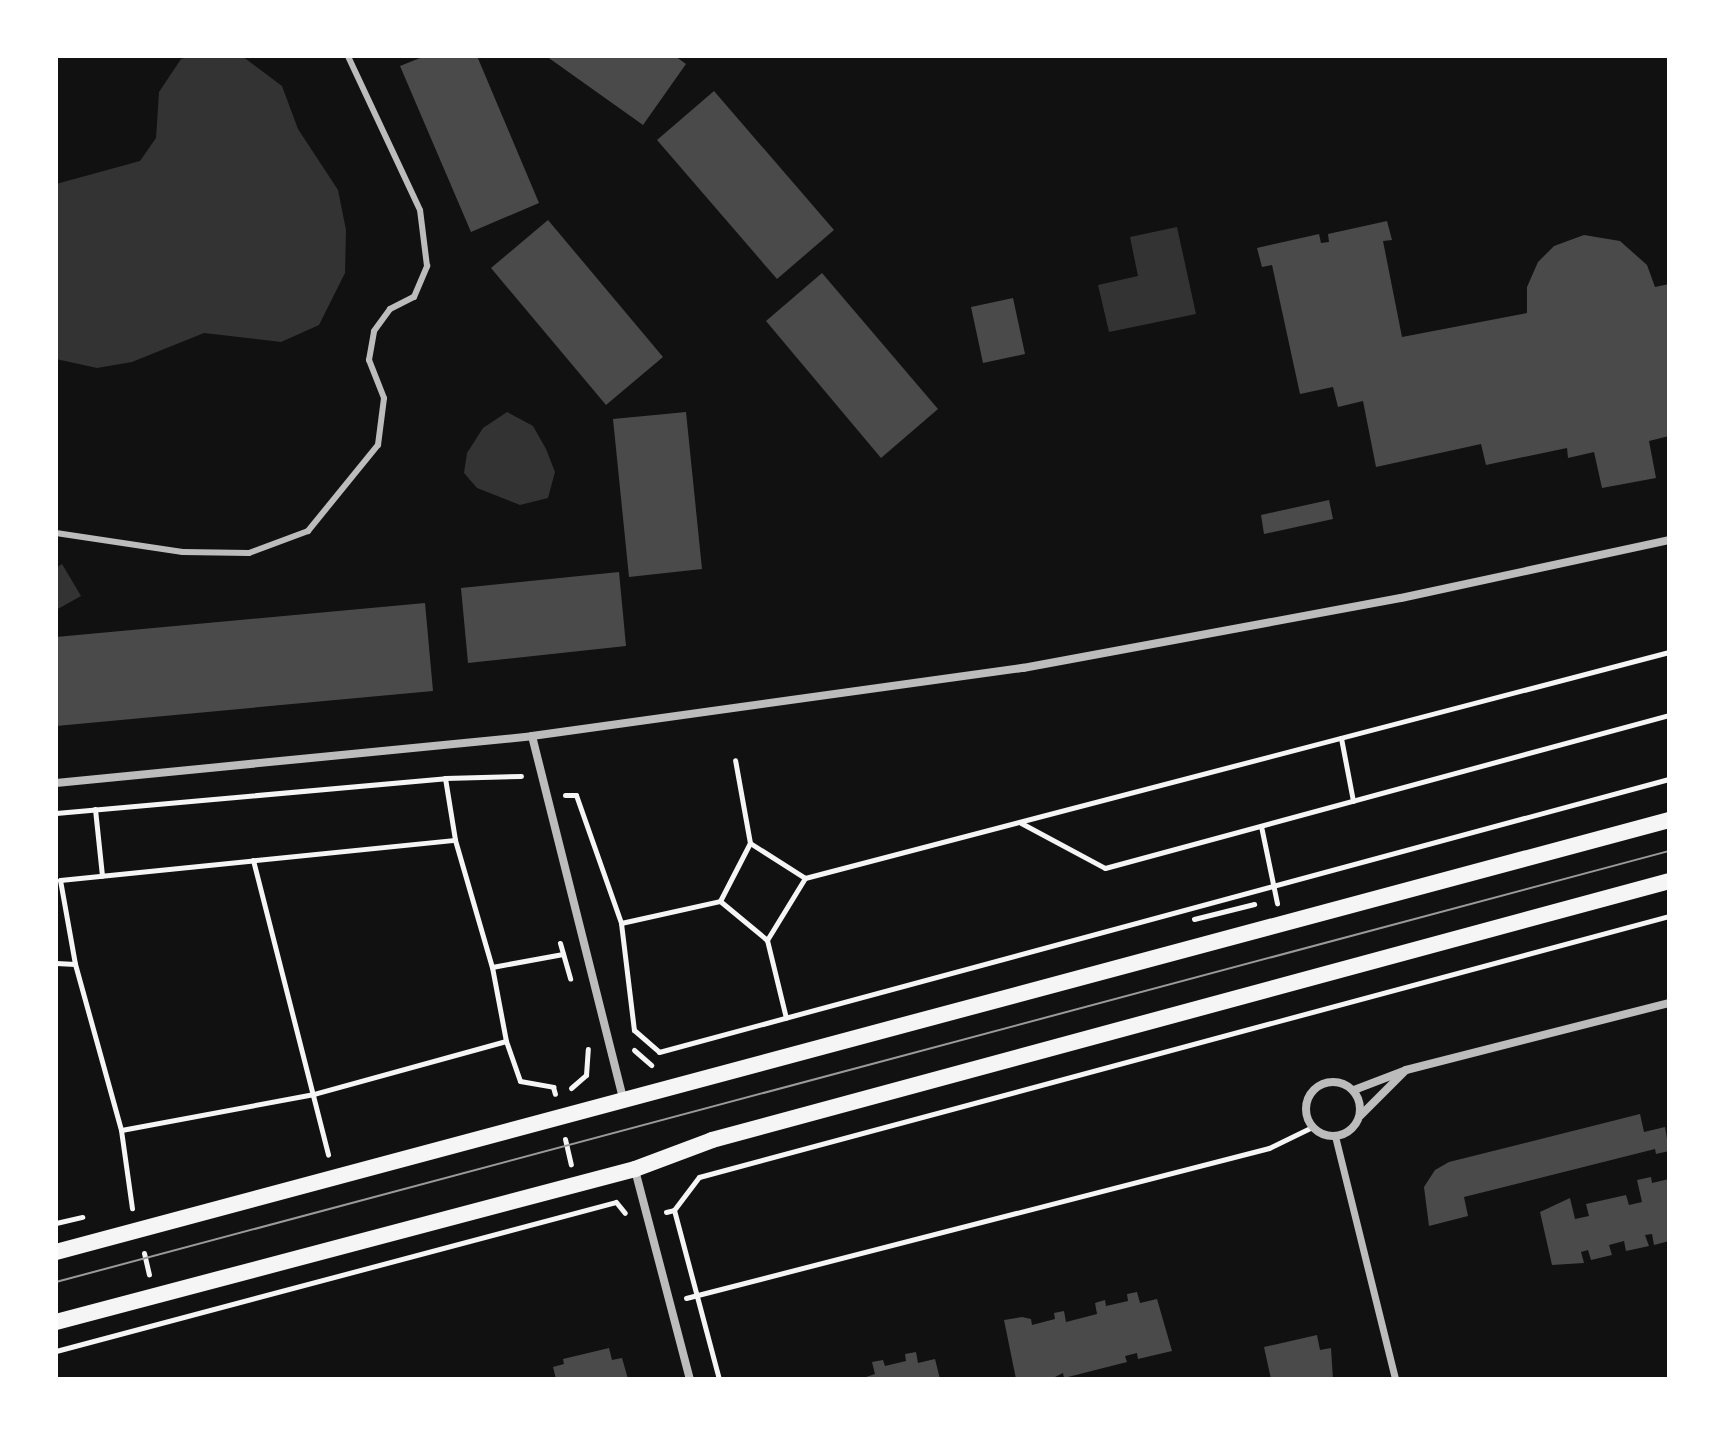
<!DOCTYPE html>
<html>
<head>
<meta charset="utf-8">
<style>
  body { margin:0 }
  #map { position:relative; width:1725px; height:1435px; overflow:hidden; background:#111; font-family:"Alegreya Sans",sans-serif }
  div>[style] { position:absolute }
  .water>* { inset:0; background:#333 }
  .building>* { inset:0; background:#4a4a4a }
  .path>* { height:5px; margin:-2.5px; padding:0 2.5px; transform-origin:2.5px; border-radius:2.5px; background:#f5f5f5 }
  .service>* { height:6px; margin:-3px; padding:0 3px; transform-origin:3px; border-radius:3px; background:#bcbcbc }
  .pedestrian>* { height:7px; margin:-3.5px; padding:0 3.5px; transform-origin:3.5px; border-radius:3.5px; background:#bcbcbc }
  .minor>* { height:8px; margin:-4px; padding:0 4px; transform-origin:4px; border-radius:4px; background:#bcbcbc }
  .minor>.ring { margin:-4px; padding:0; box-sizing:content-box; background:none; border:8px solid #bcbcbc; border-radius:50% }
  .secondary>* { height:16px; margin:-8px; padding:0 8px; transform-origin:8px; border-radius:8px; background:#f5f5f5 }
  .tram>* { height:2px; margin:-1px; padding:0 1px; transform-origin:1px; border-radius:1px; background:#9a9a9a }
  span { translate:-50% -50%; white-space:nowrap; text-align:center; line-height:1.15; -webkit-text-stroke:7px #fff; paint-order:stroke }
  .frame { position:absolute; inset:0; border:58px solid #fff; pointer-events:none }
</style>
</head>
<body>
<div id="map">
  <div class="water">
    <div style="clip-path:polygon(192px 56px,242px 56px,282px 86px,298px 129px,338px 190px,346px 230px,345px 273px,319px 325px,281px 342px,204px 333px,132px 362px,97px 368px,56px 359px,56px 184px,140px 161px,156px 138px,159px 92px,181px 59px)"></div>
    <div style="clip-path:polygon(1177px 227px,1196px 314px,1109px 332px,1098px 285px,1138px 276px,1130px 237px)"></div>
    <div style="clip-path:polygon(507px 412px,533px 426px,546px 449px,555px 472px,548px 498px,520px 505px,477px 488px,464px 473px,467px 453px,483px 428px)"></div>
    <div style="clip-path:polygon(62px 564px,81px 596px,56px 610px,56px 568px)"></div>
  </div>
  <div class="building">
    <div style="clip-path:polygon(425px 56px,477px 56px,539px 203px,471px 232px,400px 66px)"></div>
    <div style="clip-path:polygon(546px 56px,675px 56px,686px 64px,643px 125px)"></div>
    <div style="clip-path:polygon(714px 91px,834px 230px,777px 279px,657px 140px)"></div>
    <div style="clip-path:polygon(548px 220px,663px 357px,606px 405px,491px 268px)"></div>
    <div style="clip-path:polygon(1387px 221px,1392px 240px,1383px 241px,1402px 337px,1527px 313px,1527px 287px,1538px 262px,1554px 246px,1584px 235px,1620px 241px,1647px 265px,1655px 287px,1669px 284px,1669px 436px,1649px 441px,1656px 478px,1602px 488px,1594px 452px,1568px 458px,1567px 448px,1486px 465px,1481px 444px,1376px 467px,1363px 401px,1338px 407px,1333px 387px,1300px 394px,1272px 265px,1262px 267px,1257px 248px,1319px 234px,1321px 243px,1329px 242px,1328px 234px)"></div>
    <div style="clip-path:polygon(822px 273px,938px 409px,881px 458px,766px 321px)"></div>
    <div style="clip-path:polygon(1013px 298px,1025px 354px,983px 363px,971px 307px)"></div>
    <div style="clip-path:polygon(686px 412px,702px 569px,629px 577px,613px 419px)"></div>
    <div style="clip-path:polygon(1329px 500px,1333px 519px,1264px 534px,1261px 515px)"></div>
    <div style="clip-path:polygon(619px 572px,626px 646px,468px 663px,461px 588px)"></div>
    <div style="clip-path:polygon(425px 603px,433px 691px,56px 726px,56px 637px)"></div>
    <div style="clip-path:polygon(1640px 1114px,1644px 1132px,1665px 1127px,1669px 1151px,1656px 1154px,1655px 1149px,1464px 1197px,1468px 1216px,1429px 1226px,1424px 1187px,1435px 1170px,1449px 1162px)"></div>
    <div style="clip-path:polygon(1651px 1177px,1652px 1183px,1669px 1179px,1669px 1241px,1654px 1245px,1652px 1234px,1645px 1235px,1649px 1246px,1626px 1251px,1624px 1241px,1609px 1245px,1612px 1255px,1591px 1260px,1588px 1250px,1581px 1252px,1584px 1263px,1552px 1265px,1540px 1212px,1570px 1198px,1575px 1219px,1589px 1216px,1586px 1204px,1626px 1195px,1629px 1205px,1642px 1202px,1637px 1180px)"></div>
    <div style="clip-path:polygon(1137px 1292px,1140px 1303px,1157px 1299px,1172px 1351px,1138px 1359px,1137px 1353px,1125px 1356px,1127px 1362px,1064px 1378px,1063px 1373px,1051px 1379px,1016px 1379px,1004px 1320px,1022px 1317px,1031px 1319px,1032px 1325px,1055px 1319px,1054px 1313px,1064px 1311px,1066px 1322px,1097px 1314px,1095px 1303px,1105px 1300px,1106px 1306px,1128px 1301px,1127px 1294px)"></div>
    <div style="clip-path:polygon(1317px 1335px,1320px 1350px,1331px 1348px,1333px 1379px,1271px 1379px,1264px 1347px)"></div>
    <div style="clip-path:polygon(609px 1348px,612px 1360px,622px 1358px,628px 1379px,556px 1379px,553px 1367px,564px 1364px,563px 1359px)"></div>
    <div style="clip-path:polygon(916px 1352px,918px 1363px,935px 1359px,940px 1379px,860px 1379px,875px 1374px,872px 1362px,883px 1360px,885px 1366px,906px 1361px,905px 1354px)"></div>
  </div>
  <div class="path">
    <div style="left:1341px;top:738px;width:64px;rotate:79.2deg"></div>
    <div style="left:445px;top:778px;width:76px;rotate:-1.5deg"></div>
    <div style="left:565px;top:795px;width:11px"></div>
    <div style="left:576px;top:795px;width:136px;rotate:70.6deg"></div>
    <div style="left:621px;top:923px;width:108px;rotate:83.1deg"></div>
    <div style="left:634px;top:1030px;width:33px;rotate:41deg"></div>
    <div style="left:659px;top:1052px;width:1046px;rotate:-15.13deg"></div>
    <div style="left:95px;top:809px;width:67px;rotate:84deg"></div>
    <div style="left:56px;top:813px;width:391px;rotate:-5.1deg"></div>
    <div style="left:445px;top:778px;width:63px;rotate:80.8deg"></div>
    <div style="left:455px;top:840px;width:132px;rotate:73.8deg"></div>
    <div style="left:492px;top:967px;width:75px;rotate:79.3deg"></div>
    <div style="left:506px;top:1041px;width:199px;rotate:164.6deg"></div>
    <div style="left:314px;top:1094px;width:196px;rotate:169.4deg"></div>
    <div style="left:1021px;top:823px;width:95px;rotate:28.2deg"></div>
    <div style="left:1105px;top:868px;width:584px;rotate:-15.18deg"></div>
    <div style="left:1261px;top:826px;width:79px;rotate:78.3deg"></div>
    <div style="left:750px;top:843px;width:65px;rotate:32.5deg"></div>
    <div style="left:253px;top:860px;width:304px;rotate:75.7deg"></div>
    <div style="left:720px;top:901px;width:65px;rotate:-62.7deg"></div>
    <div style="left:750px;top:843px;width:84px;rotate:-100.2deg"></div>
    <div style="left:1194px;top:919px;width:62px;rotate:-14deg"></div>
    <div style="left:621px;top:923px;width:101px;rotate:-12.5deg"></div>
    <div style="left:720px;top:901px;width:61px;rotate:39.7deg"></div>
    <div style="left:767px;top:940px;width:80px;rotate:76.3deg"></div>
    <div style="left:767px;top:940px;width:73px;rotate:-58.5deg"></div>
    <div style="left:805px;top:878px;width:893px;rotate:-14.66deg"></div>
    <div style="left:560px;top:943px;width:37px;rotate:74deg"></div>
    <div style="left:56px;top:963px;width:19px;rotate:3deg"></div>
    <div style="left:75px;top:964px;width:172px;rotate:74.5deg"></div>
    <div style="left:121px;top:1130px;width:79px;rotate:82deg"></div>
    <div style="left:75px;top:964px;width:85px;rotate:-100.1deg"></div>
    <div style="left:60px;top:880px;width:397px;rotate:-5.8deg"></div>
    <div style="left:492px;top:967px;width:72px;rotate:-10.4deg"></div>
    <div style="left:506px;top:1041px;width:42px;rotate:70.7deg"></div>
    <div style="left:520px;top:1081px;width:34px;rotate:10deg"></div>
    <div style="left:553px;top:1087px;width:7px;rotate:74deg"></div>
    <div style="left:634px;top:1050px;width:23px;rotate:41deg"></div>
    <div style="left:571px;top:1088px;width:20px;rotate:-41deg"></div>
    <div style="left:586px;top:1075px;width:26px;rotate:-86deg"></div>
    <div style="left:565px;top:1139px;width:26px;rotate:77deg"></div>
    <div style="left:674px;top:1210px;width:175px;rotate:75.1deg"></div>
    <div style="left:666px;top:1212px;width:8px;rotate:-14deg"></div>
    <div style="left:674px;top:1210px;width:41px;rotate:-52.9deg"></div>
    <div style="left:699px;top:1177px;width:1005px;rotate:-15.06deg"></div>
    <div style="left:56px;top:1223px;width:27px;rotate:-13deg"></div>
    <div style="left:144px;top:1253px;width:22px;rotate:77deg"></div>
    <div style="left:686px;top:1298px;width:602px;rotate:-14.43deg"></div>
    <div style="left:1269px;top:1148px;width:48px;rotate:-26deg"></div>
    <div style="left:56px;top:1351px;width:579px;rotate:-14.9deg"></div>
    <div style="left:616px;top:1202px;width:14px;rotate:51deg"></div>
  </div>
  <div class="service">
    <div style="left:56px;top:533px;width:128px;rotate:8.5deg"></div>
    <div style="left:183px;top:552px;width:66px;rotate:0.9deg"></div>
    <div style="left:249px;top:553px;width:63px;rotate:-20.4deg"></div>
    <div style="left:308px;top:531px;width:111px;rotate:-50.9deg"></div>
    <div style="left:378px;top:445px;width:47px;rotate:-82.7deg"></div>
    <div style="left:384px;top:398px;width:41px;rotate:-111.5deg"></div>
    <div style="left:369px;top:360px;width:29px;rotate:-80deg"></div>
    <div style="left:374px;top:331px;width:27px;rotate:-54deg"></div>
    <div style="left:390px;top:309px;width:27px;rotate:-27deg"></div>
    <div style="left:414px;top:297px;width:34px;rotate:-67deg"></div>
    <div style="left:427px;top:266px;width:56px;rotate:-97.1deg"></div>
    <div style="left:420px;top:210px;width:170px;rotate:-115.1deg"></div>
  </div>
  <div class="pedestrian">
    <div style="left:1335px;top:1136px;width:250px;rotate:76.1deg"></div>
  </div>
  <div class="minor">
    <div style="left:532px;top:736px;width:372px;rotate:75.9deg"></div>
    <div style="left:56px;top:783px;width:478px;rotate:-5.6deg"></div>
    <div style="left:532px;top:736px;width:496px;rotate:-7.9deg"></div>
    <div style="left:1023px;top:668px;width:384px;rotate:-10.5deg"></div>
    <div style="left:1401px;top:598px;width:274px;rotate:-12.2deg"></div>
    <div class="ring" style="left:1306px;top:1082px;width:46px;height:46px"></div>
    <div style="left:1354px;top:1090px;width:56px;rotate:-21deg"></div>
    <div style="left:1406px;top:1070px;width:271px;rotate:-14.3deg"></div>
    <div style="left:1360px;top:1116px;width:64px;rotate:-45deg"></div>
    <div style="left:635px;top:1170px;width:216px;rotate:75.3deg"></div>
  </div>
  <div class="secondary">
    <div style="left:56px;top:1252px;width:1670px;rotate:-14.99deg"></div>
    <div style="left:56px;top:1322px;width:599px;rotate:-14.8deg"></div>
    <div style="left:635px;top:1169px;width:82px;rotate:-20.6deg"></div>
    <div style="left:712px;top:1140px;width:991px;rotate:-15.14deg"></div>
  </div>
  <div class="tram">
    <div style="left:56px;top:1282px;width:1670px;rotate:-14.96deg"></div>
  </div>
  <div class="frame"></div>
</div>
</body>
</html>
